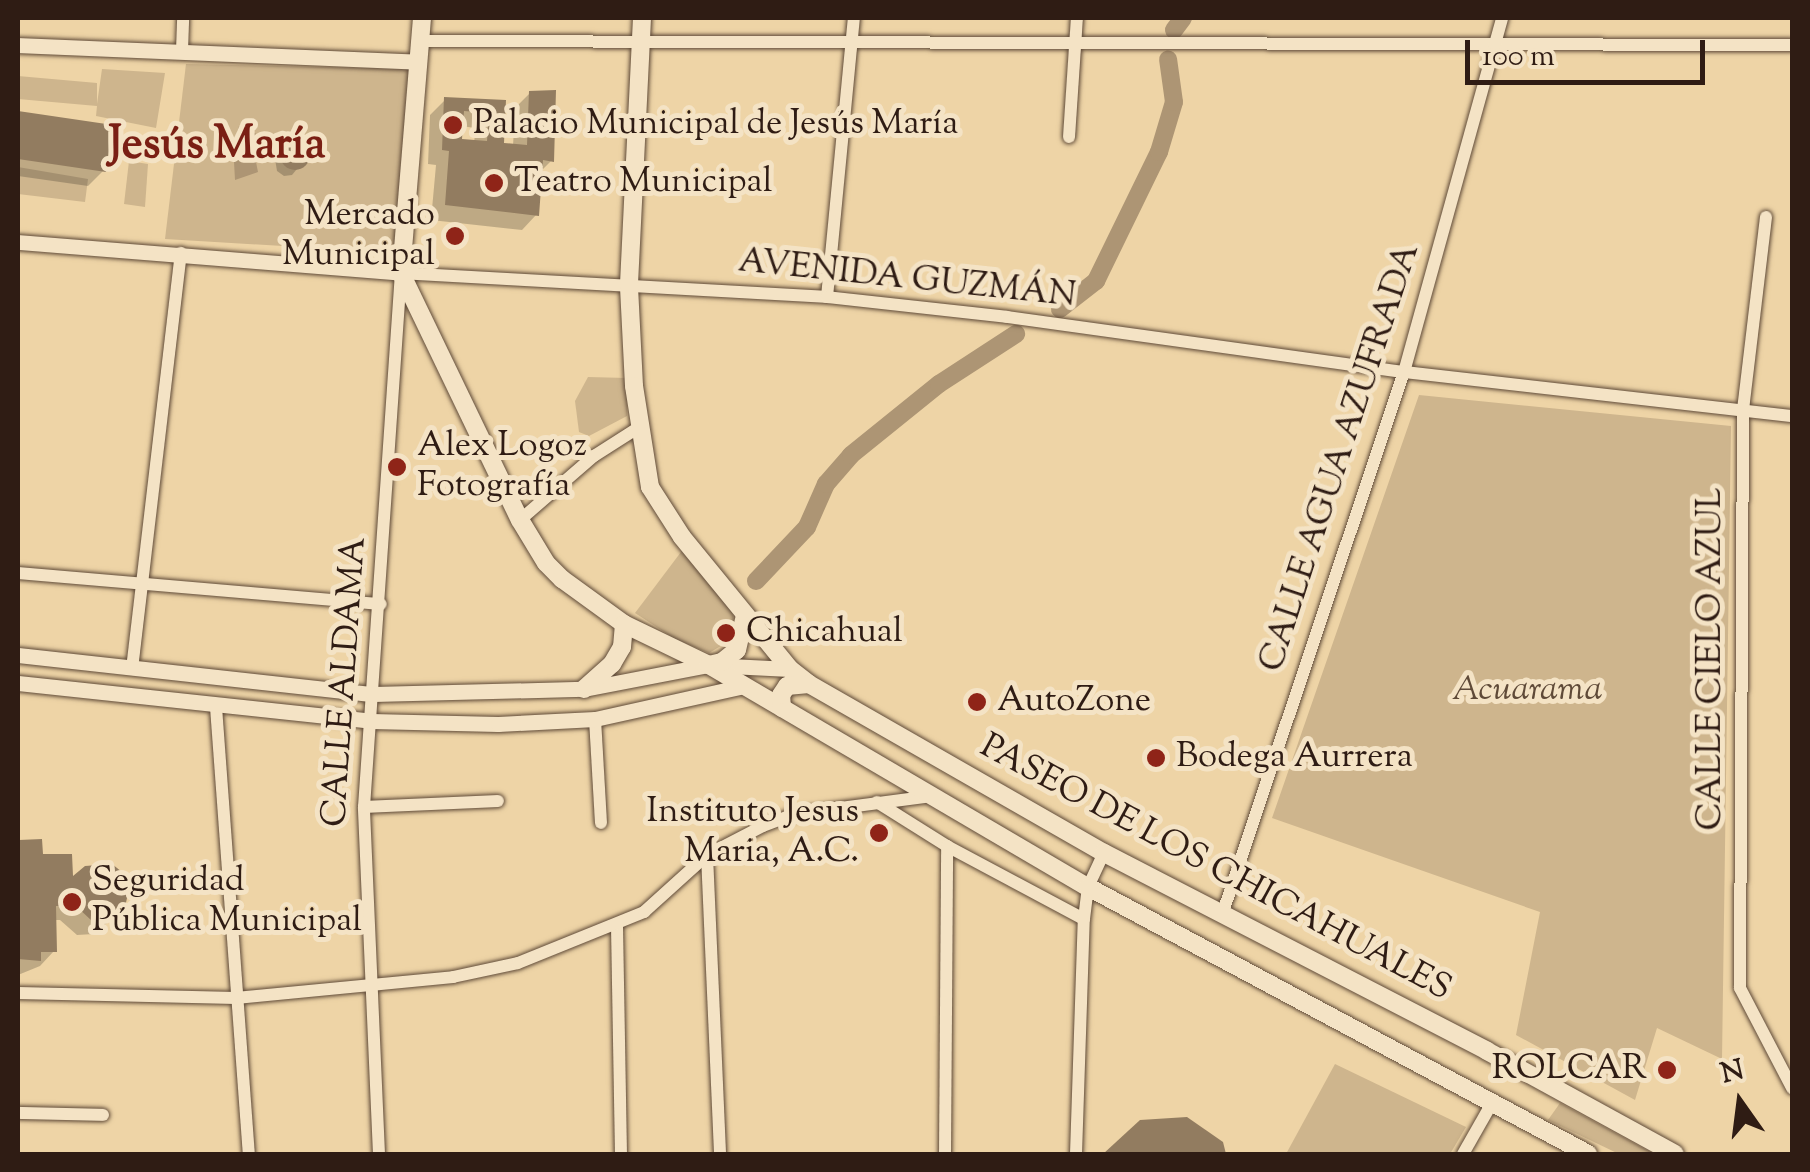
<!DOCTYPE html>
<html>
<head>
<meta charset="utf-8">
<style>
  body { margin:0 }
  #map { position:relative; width:1810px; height:1172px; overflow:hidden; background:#eed4a6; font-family:"Sorts Mill Goudy",serif }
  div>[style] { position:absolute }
  .green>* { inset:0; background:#ceb58d }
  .water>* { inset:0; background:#ad9574 }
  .shadow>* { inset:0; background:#0003 }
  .canal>* { height:18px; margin:-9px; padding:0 9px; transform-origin:9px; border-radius:9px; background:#ad9574 }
  .building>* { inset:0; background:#927c60 }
  .round { border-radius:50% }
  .roads { filter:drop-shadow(0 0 2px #5f4a38) drop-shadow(0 0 2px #5f4a38) }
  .minor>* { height:12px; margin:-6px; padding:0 6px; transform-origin:6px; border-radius:6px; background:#f4e3c5 }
  .tertiary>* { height:15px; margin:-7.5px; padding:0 7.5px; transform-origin:7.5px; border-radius:7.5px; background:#f4e3c5 }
  .secondary>* { height:18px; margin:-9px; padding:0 9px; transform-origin:9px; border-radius:9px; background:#f4e3c5 }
  .dots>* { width:28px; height:28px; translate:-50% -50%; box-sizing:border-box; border:5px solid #f4e3c5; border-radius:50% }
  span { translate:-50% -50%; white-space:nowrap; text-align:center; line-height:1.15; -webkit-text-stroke:10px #f4e3c5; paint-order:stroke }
  .poi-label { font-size:35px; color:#2f1c14 }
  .left { translate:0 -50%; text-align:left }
  .right { translate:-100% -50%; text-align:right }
  .street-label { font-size:35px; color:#2f1c14 }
  .park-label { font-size:35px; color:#5f4a38; font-style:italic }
  .district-label { font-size:45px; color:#7a1f14; font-weight:700 }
  .frame { position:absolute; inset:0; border:20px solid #2f1c14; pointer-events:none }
  .north { position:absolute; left:1690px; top:1052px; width:100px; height:100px; -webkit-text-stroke:8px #f4e3c5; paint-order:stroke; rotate:346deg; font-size:28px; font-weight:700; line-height:40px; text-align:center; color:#2f1c14 }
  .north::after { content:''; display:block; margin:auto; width:35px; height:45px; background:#2f1c14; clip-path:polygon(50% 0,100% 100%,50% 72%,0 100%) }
  .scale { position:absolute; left:1465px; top:40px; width:240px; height:45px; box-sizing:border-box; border:5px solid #2f1c14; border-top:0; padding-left:12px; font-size:30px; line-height:35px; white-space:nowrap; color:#2f1c14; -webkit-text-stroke:8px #f4e3c5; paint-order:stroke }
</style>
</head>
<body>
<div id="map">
  <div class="green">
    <div style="clip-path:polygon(186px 64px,414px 69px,398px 253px,165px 239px)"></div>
    <div style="clip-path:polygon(102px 69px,165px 73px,156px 128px,96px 116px,97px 106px,18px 99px,18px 76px,97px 83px,97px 104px)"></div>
    <div style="clip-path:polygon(129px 161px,148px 164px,145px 207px,124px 204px)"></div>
    <div style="clip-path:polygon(18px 167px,88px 179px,85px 202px,18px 194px)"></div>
    <div style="clip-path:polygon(588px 377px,627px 378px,627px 416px,589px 436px,579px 432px,575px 401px)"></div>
    <div style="clip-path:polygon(1419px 395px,1731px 426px,1722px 1059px,1657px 1028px,1635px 1100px,1516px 1035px,1540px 912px,1272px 818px)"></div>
    <div style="clip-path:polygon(684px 548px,732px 609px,736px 637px,709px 653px,675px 639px,635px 613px)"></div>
    <div style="clip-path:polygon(1335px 1064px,1466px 1127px,1450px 1154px,1286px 1154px)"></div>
    <div style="clip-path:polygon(1560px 1103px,1654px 1154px,1619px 1154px,1548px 1120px)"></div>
  </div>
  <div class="water">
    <div style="clip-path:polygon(239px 126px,259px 135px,255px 157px,258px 172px,235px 180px,233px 144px)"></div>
  </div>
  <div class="shadow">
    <div style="clip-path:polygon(evenodd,530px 93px,551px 161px,540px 172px,536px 215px,522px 230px,431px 220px,436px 165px,428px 164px,430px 115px,445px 100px,504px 103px,502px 145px,513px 146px,515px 108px,530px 93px,460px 126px,476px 128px,474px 142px,459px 141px,460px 126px)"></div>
    <div style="clip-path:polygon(18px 113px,103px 171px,88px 186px,18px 176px)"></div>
    <div style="clip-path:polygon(296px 144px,307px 157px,292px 175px,284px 176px,277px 171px,275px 159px)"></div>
    <div style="clip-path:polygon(20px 843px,70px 881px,121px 911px,94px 934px,77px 935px,60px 920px,54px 920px,54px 951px,40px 966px,18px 975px)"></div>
    <div style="clip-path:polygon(1141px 1122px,1220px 1144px,1224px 1154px,1104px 1154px)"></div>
  </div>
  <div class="canal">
    <div style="left:1174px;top:30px;width:15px;rotate:-53deg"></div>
    <div style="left:1060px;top:309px;width:46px;rotate:-37.9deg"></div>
    <div style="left:1096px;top:281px;width:144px;rotate:-64deg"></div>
    <div style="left:1159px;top:152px;width:52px;rotate:-73.3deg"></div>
    <div style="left:1174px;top:102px;width:43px;rotate:-97.9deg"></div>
    <div style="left:756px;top:581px;width:74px;rotate:-46.6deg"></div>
    <div style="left:807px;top:527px;width:47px;rotate:-66.2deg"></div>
    <div style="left:826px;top:484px;width:38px;rotate:-49deg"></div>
    <div style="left:851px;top:455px;width:113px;rotate:-38.9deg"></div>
    <div style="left:939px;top:384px;width:92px;rotate:-33deg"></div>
  </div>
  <div class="building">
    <div style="clip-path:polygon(evenodd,556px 90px,554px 162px,543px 160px,539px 216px,445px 205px,449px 151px,442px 150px,444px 97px,506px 100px,504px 143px,527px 145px,529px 91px,556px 90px,464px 111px,489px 113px,487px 141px,462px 139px,464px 111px)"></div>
    <div style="clip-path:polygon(18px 111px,113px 125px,106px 172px,18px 159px)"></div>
    <div class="round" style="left:280px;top:140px;width:30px;height:30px"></div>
    <div style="clip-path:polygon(42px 839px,43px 854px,72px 854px,73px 876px,85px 866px,112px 864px,122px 872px,127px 898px,124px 912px,111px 920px,92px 921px,76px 906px,56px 906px,57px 952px,41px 952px,41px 961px,18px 959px,19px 840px)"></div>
    <div style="clip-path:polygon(1187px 1117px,1223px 1142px,1226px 1154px,1103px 1154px,1140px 1120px)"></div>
  </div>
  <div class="roads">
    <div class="minor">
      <div style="left:420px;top:41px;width:1372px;rotate:0.17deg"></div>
      <div style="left:182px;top:51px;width:33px;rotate:-88deg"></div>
      <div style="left:1069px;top:137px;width:119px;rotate:-86.2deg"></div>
      <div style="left:1766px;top:217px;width:193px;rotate:96.8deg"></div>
      <div style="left:1743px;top:409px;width:579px;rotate:90.3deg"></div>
      <div style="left:1740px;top:988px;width:113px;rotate:62.5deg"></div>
      <div style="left:827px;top:297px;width:280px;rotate:-84.5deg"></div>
      <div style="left:520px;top:520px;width:98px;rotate:-40.9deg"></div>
      <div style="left:594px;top:456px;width:52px;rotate:-32.5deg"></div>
      <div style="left:18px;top:573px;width:364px;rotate:4.9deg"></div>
      <div style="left:132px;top:669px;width:419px;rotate:-83.3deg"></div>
      <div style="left:216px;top:707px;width:448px;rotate:85.8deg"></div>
      <div style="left:595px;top:719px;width:104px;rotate:86.7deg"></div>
      <div style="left:877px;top:802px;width:83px;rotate:32.2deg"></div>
      <div style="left:947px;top:846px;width:155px;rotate:28.1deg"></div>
      <div style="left:364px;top:807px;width:134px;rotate:-2.6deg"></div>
      <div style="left:707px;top:855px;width:299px;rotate:87.5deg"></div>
      <div style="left:1223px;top:912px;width:570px;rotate:-71.47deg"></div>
      <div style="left:1404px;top:372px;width:367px;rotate:-74.5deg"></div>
      <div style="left:617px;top:926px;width:228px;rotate:89deg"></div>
      <div style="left:18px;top:993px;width:218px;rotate:1.3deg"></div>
      <div style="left:236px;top:998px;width:218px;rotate:-5.5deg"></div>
      <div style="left:453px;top:977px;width:66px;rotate:-12.2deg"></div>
      <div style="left:518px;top:963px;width:136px;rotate:-22deg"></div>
      <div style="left:644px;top:912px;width:85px;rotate:-42.1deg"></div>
      <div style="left:707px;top:855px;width:63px;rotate:-27.4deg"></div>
      <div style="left:763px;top:826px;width:34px;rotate:-21deg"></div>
      <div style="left:795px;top:814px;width:138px;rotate:-7.5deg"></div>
      <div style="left:18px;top:1113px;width:85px;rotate:1.3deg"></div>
      <div style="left:379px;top:1154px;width:347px;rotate:-92.5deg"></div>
      <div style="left:364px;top:807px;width:535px;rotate:-86.04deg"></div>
      <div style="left:401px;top:273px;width:427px;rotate:3.2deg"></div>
      <div style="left:827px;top:297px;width:181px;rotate:6.3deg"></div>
      <div style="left:1007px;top:317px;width:401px;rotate:7.9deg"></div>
      <div style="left:1404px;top:372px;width:390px;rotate:6.5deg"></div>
      <div style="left:945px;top:1154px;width:308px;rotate:-89.6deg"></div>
      <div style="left:1076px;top:1154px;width:235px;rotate:-88.1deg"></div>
      <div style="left:1084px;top:919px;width:32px;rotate:-83deg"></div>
      <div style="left:1088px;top:887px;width:38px;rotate:-65deg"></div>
      <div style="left:1463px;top:1154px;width:59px;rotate:-60.4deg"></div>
    </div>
    <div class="tertiary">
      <div style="left:18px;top:45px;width:400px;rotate:2.4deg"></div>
      <div style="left:18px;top:242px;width:384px;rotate:4.6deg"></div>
      <div style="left:18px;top:655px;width:357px;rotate:6.3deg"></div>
      <div style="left:373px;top:694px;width:211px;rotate:-1.4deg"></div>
      <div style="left:584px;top:689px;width:127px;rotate:-10.9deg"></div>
      <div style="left:709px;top:665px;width:81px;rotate:2.8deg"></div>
      <div style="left:18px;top:683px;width:355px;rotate:6.1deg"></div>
      <div style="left:371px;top:721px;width:127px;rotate:1.4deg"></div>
      <div style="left:498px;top:724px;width:97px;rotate:-3deg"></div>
      <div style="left:595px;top:719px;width:153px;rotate:-12.5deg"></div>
    </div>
    <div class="secondary">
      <div style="left:422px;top:18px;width:256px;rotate:94.7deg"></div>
      <div style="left:401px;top:273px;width:274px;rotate:64.3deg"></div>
      <div style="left:520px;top:520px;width:50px;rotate:58.8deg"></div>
      <div style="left:546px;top:563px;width:23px;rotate:45deg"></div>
      <div style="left:562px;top:579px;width:77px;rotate:36deg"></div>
      <div style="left:624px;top:624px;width:94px;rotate:25.8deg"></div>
      <div style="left:709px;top:665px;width:439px;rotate:30.4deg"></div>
      <div style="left:1088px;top:887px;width:567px;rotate:28.1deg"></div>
      <div style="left:642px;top:18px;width:269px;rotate:92.8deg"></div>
      <div style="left:629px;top:287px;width:99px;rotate:87.1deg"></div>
      <div style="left:634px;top:386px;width:102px;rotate:81deg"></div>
      <div style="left:650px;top:487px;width:59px;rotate:57.4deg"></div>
      <div style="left:682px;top:537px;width:171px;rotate:50.7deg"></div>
      <div style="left:790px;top:669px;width:24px;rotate:38deg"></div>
      <div style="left:809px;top:684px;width:340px;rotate:29.8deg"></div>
      <div style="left:1104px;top:853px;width:431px;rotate:27.3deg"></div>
      <div style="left:1487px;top:1051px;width:214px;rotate:28.7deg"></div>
      <div style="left:709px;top:665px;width:13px;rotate:-13deg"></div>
      <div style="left:722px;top:662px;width:19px;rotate:-39deg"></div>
      <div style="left:737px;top:650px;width:36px;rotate:-77deg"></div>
      <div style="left:584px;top:689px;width:38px;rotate:-42deg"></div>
      <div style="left:612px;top:664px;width:20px;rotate:-60deg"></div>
      <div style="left:622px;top:647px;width:23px;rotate:-85deg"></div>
      <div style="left:782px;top:708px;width:13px;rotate:-94deg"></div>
      <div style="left:781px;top:695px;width:11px;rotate:-56deg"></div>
      <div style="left:787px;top:686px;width:22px;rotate:-5deg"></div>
    </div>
  </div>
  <div class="dots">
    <div style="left:453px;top:125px;background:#8f2418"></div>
    <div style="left:494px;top:183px;background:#8f2418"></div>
    <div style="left:455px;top:236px;background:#8f2418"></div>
    <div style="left:397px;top:467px;background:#8f2418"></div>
    <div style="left:726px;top:633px;background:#8f2418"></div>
    <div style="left:977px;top:702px;background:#8f2418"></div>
    <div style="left:1156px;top:758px;background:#8f2418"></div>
    <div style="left:879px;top:833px;background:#8f2418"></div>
    <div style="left:72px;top:902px;background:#8f2418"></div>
    <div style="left:1667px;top:1070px;background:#8f2418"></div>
  </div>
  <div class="poi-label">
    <span class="left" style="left:473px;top:125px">Palacio Municipal de Jesús María</span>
    <span class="left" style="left:514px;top:183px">Teatro Municipal</span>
    <span class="right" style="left:435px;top:236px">Mercado<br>Municipal</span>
    <span class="left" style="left:417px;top:467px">Alex Logoz<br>Fotografía</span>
    <span class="left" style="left:746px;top:633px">Chicahual</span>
    <span class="left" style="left:997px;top:702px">AutoZone</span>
    <span class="left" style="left:1176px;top:758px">Bodega Aurrera</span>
    <span class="right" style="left:859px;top:833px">Instituto Jesus<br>Maria, A.C.</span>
    <span class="left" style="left:92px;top:902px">Seguridad<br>Pública Municipal</span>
    <span class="right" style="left:1647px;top:1070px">ROLCAR</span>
  </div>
  <div class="street-label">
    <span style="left:907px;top:280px;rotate:6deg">AVENIDA GUZMÁN</span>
    <span style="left:1341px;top:458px;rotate:-72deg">CALLE AGUA AZUFRADA</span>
    <span style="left:1712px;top:659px;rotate:-90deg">CALLE CIELO AZUL</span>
    <span style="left:346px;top:682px;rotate:-86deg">CALLE ALDAMA</span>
    <span style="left:1215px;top:869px;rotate:28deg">PASEO DE LOS CHICAHUALES</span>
  </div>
  <div class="park-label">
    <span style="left:1527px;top:691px">Acuarama</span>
  </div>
  <div class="district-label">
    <span style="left:217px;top:147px">Jesús María</span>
  </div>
  <div class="frame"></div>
  <div class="north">N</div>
  <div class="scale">100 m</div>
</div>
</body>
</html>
